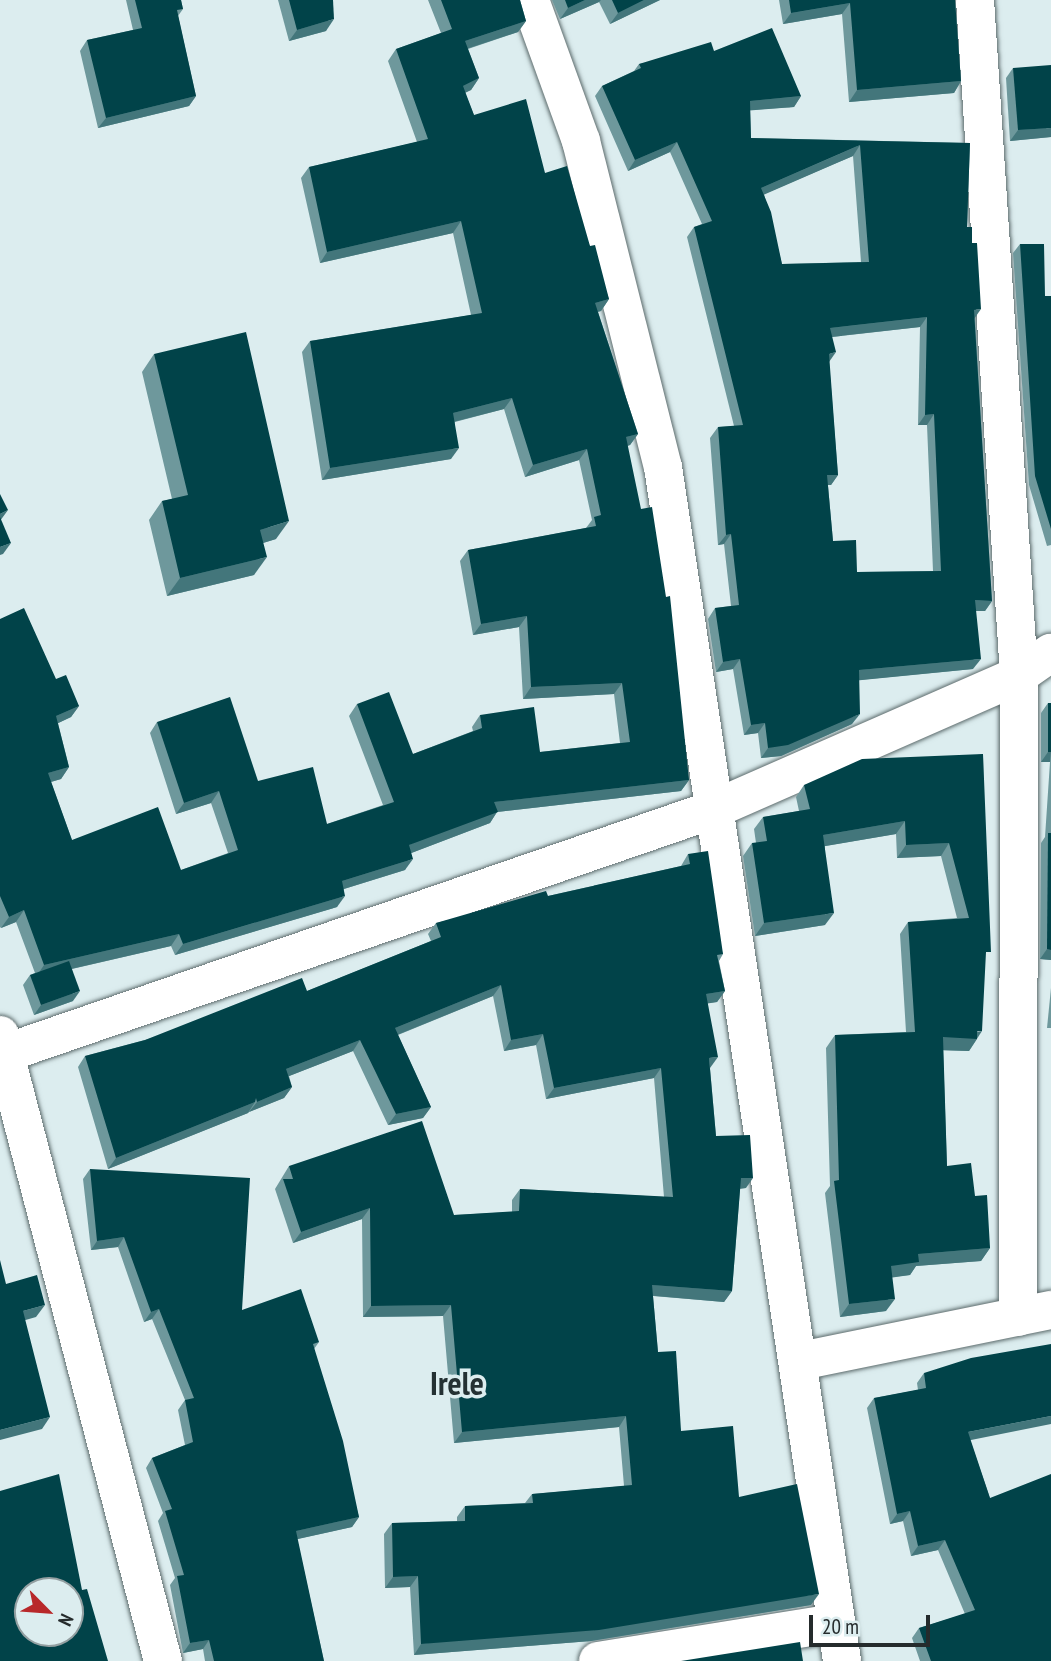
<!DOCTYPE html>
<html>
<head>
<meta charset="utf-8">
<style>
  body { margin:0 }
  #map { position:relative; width:1051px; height:1661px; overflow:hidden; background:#dcedef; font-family:"PT Sans Narrow",sans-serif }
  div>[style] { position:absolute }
  .roads { filter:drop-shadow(0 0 2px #5c6b6c) drop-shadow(0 0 2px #5c6b6c) }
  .minor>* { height:38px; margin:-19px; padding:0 19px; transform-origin:19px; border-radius:19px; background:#fff }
  .wall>* { inset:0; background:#6e989c }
  .shaded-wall>* { inset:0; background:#43767b }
  .building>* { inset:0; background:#014349 }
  span { translate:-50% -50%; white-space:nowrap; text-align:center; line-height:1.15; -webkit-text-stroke:7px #dcedef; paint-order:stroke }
  .district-label { font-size:33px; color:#243133; font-weight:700 }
  .north { position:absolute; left:14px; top:1577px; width:70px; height:70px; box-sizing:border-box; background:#dcedef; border:2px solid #939fa1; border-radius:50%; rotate:115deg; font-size:19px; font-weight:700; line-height:28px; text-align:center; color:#252b2c }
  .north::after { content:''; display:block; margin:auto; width:24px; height:32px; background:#b8282a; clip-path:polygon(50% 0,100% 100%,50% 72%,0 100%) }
  .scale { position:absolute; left:809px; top:1615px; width:121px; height:32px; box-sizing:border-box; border:4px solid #252b2c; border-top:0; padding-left:9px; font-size:21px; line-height:24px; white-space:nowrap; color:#252b2c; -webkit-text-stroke:5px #dcedef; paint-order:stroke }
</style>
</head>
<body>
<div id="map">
  <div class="roads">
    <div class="minor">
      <div style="left:530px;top:0;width:150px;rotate:70.1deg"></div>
      <div style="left:581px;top:141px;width:336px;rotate:75.9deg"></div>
      <div style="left:663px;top:467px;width:1207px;rotate:81.47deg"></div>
      <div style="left:975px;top:0;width:676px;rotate:86.27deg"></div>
      <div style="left:1019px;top:675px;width:642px;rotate:90.09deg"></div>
      <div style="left:0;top:1035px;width:647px;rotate:75.41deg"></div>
      <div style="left:0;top:1055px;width:753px;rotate:-18.99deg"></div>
      <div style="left:712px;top:810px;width:335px;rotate:-23.7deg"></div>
      <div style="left:1019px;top:675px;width:39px;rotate:-35deg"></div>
      <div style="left:800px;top:1361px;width:256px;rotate:-11.5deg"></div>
      <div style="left:598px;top:1661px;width:241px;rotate:-9.1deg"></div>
    </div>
  </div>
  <div class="wall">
    <div style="clip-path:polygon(126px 0,181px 0,183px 9px,178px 16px,196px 96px,189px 106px,98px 128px,80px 51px,87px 40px,133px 30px)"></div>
    <div style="clip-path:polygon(278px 0,333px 0,326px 31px,289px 41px)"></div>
    <div style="clip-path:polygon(428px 0,520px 0,526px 21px,518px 32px,468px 49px,479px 78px,471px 90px,465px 93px,474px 115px,545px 173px,590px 246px,609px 299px,601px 311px,598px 312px,638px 434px,630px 445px,627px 446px,689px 780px,681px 791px,497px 812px,490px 823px,411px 853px,405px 870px,344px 889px,337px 907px,175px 955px,171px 946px,72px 969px,73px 1001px,34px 1015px,23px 985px,30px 975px,35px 973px,16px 922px,1px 928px,0 927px,0 619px,79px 706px,71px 717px,58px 723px,69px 767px,61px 779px,51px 782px,72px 840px,181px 870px,228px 853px,211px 803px,176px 814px,150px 733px,157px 722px,258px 781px,327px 824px,383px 805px,349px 716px,357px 704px,413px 754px,473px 731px,472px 727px,480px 715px,540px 752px,620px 743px,614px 694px,523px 699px,519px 627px,473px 635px,460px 561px,468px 550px,586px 528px,592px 520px,579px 460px,525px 477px,504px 409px,455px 422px,451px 459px,322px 480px,302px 352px,310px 341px,471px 315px,453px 233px,320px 263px,301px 178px,309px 167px,417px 142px,388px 61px,396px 49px,441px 33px)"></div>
    <div style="clip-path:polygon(552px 0,660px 0,610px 24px,599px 2px,560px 19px)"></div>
    <div style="clip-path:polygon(779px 0,955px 0,961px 81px,954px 93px,849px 102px,842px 14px,783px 24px)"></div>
    <div style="clip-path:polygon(evenodd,714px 51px,801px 96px,794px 107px,750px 110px,751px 138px,970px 143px,967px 227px,972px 243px,975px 318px,992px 601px,985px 611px,976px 611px,973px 669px,859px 680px,852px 724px,781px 756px,761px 758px,758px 733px,744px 735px,733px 669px,716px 672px,708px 619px,715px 608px,731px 606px,724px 544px,718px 545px,710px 438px,718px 427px,734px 426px,687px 237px,694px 227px,702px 224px,670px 152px,628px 171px,595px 96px,602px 86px,634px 71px,639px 64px,714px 51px,853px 156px,861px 262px,782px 264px,764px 194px,853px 156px,714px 51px,920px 327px,918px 425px,927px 425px,933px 571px,857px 572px,833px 541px,828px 485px,831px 485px,838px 475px,829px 362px,832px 337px,920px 327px)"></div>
    <div style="clip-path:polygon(1013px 68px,1051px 137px,1010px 141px,1006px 78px)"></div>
    <div style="clip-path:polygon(1020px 244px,1045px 296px,1051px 296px,1051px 545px,1047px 546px,1029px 485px,1013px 253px)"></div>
    <div style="clip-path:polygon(154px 354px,276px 539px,263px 543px,254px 575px,167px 596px,149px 520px,162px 501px,172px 499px,142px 372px)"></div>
    <div style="clip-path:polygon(1048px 703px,1051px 703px,1051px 960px,1040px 959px,1041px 843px,1045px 837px,1050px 762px,1041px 762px,1041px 713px)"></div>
    <div style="clip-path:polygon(983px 754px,985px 960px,977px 1039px,969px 1051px,943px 1050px,947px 1166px,975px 1196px,990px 1248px,981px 1261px,916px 1266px,910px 1275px,892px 1277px,886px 1311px,840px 1317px,825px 1193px,830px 1186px,826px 1048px,835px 1035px,906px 1032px,900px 934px,908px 922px,957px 918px,941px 856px,897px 858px,896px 834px,825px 846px,825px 925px,755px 936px,743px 856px,752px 843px,756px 843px,754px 829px,763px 817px,799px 811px,796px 797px,804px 785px)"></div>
    <div style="clip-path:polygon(688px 854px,723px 954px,719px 961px,725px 991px,717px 1002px,708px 1003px,710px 1068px,716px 1136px,746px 1188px,740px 1189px,732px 1291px,724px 1302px,653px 1296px,658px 1352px,681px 1431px,739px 1497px,811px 1605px,591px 1641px,414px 1655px,410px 1587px,385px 1588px,384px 1534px,392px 1523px,457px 1521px,457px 1517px,465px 1506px,525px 1503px,532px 1494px,624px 1486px,619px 1427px,454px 1443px,443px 1316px,363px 1317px,362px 1219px,293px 1243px,275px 1189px,289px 1166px,454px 1215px,512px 1212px,512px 1200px,520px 1189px,664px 1197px,654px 1078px,546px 1099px,536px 1045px,504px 1051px,493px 996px,398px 1035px,431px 1107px,423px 1118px,388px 1125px,353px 1051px,289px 1076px,292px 1087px,284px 1098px,249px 1112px,248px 1113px,108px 1169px,78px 1067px,85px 1056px,145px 1040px,307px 991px,431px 941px,428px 934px,436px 923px,548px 896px,681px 866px)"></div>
    <div style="clip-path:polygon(1051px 988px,1051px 1028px,1047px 1028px)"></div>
    <div style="clip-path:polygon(90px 1169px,242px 1310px,319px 1342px,314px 1349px,359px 1517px,352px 1527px,297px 1539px,324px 1661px,205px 1661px,203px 1649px,183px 1653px,170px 1585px,175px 1578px,158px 1521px,163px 1513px,146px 1468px,152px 1458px,185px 1445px,178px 1410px,185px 1400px,152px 1319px,144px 1322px,118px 1247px,91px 1250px,83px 1179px)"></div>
    <div style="clip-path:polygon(924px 1373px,970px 1440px,990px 1498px,1051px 1661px,920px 1661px,912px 1638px,919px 1628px,965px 1614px,938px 1550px,911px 1556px,903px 1521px,890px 1524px,867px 1408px,874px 1398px,918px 1390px,917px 1383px)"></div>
  </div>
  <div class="shaded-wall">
    <div style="clip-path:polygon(585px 0,601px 0,599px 2px,560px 19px,568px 8px)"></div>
    <div style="clip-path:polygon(644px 0,660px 0,610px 24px,618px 13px)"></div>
    <div style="clip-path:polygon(850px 3px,842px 14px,783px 24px,791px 13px)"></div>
    <div style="clip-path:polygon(334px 19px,326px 31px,289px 41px,297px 30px)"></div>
    <div style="clip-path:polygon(526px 21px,518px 32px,457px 52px,465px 41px)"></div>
    <div style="clip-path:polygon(479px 78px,471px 90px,455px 97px,463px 86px)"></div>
    <div style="clip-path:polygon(961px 81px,954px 93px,849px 102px,857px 90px)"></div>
    <div style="clip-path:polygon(196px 96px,189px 106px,98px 128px,106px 118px)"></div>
    <div style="clip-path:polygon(801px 96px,794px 107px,743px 111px,750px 101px)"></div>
    <div style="clip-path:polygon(1051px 128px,1051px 137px,1010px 141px,1018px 130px)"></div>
    <div style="clip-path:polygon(677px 142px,670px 152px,628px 171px,635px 160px)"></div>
    <div style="clip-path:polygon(860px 145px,853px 156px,754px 199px,761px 188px)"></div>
    <div style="clip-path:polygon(461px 221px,453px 233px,320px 263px,327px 252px)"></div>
    <div style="clip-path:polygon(609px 299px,601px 311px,587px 314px,595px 303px)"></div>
    <div style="clip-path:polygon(981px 309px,974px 319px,974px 310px)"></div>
    <div style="clip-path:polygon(927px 317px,920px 327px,822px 338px,830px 328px)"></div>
    <div style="clip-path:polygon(836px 352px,829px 362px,829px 354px)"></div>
    <div style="clip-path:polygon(512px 398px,504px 409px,445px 424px,453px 413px)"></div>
    <div style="clip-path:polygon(934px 414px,927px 425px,918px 425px,925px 415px)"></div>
    <div style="clip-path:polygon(638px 434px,630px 445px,618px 449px,626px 437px)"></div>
    <div style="clip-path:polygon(459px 448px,451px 459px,322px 480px,330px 468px)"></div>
    <div style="clip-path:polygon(587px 449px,579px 460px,525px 477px,533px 465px)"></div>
    <div style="clip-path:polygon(827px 475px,838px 475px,831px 485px,820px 485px)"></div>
    <div style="clip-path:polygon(8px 510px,0 521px,0 522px,0 514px)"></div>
    <div style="clip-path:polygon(289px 521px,276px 539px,247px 548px,260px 530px)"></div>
    <div style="clip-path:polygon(731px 534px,724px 544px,718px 545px,726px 535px)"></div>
    <div style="clip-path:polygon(11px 543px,3px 554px,0 555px,0 547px)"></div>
    <div style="clip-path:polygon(267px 557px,254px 575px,167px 596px,180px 578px)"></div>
    <div style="clip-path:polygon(975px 600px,992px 601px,985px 611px,968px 611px)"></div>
    <div style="clip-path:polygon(527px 616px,519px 627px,473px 635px,481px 624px)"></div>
    <div style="clip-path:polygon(740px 659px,733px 669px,716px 672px,723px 662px)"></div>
    <div style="clip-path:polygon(981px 659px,973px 669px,852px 681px,859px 670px)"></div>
    <div style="clip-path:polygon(622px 683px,614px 694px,523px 699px,531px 687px)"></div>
    <div style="clip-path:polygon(79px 706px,71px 717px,48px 728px,56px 716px)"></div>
    <div style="clip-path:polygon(860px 714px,852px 724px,781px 756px,761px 758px,768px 748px)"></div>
    <div style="clip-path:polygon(765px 723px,758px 733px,744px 735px,751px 725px)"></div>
    <div style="clip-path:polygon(1048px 752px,1051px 752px,1050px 762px,1041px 762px)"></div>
    <div style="clip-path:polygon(69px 767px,61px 779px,40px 785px,48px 773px)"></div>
    <div style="clip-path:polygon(689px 780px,681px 791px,497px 812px,490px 823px,401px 857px,409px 845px,494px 802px)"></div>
    <div style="clip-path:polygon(219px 791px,211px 803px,176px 814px,184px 803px)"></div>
    <div style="clip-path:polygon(905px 821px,896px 834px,814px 848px,823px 835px)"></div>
    <div style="clip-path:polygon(949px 843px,941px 856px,897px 858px,906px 845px)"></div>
    <div style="clip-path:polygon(413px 859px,405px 870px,334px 892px,342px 881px)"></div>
    <div style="clip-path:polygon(345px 896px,337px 907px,175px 955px,183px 944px)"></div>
    <div style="clip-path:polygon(24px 910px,16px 922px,1px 928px,9px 917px)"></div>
    <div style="clip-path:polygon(834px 913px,825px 925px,755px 936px,764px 923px)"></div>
    <div style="clip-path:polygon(179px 934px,171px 946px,36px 977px,44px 965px)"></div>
    <div style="clip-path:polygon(1047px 949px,1051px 950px,1051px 960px,1040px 959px)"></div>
    <div style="clip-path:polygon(501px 985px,493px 996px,387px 1039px,395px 1028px)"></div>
    <div style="clip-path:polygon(80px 991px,73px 1001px,34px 1015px,41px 1005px)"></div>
    <div style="clip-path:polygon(725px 991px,717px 1002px,698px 1005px,706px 994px)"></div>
    <div style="clip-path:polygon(982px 1031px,969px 1051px,934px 1050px,943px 1037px)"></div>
    <div style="clip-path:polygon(543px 1034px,536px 1045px,504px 1051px,511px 1040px)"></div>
    <div style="clip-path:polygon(360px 1040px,353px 1051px,279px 1080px,286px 1069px)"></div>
    <div style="clip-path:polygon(718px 1057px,710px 1068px,709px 1058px)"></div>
    <div style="clip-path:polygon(661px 1068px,654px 1078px,546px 1099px,554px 1088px)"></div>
    <div style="clip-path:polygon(292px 1087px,284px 1098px,249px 1112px,257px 1102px)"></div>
    <div style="clip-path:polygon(255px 1102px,248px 1113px,108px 1169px,116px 1158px)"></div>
    <div style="clip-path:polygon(431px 1107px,423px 1118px,388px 1125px,396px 1114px)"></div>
    <div style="clip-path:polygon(741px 1178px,753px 1178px,746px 1188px,733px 1189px)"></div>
    <div style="clip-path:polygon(370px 1208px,362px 1219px,293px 1243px,301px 1232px)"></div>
    <div style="clip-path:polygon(124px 1237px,118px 1247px,91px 1250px,97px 1241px)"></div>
    <div style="clip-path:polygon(990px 1248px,981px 1261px,916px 1266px,910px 1275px,882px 1279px,891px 1266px,918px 1254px)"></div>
    <div style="clip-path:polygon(652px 1285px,732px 1291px,724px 1302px,644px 1295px)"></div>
    <div style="clip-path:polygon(895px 1299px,886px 1311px,840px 1317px,849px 1304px)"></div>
    <div style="clip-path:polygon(45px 1305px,36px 1317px,15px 1323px,23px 1311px)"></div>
    <div style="clip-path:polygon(451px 1305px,443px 1316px,363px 1317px,371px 1306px)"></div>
    <div style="clip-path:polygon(159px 1309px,152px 1319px,144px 1322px,151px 1312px)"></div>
    <div style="clip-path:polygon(626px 1416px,619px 1427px,454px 1443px,462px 1432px)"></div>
    <div style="clip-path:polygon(1051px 1416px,1051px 1424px,961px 1442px,968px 1432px)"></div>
    <div style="clip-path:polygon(50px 1417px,42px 1429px,0 1440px,0 1430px)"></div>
    <div style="clip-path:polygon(910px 1511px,903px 1521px,890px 1524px,897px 1514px)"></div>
    <div style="clip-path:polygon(359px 1517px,352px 1527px,289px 1541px,296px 1531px)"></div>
    <div style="clip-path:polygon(945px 1540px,938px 1550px,911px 1556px,918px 1546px)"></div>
    <div style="clip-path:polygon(418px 1576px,410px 1587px,385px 1588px,393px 1577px)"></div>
    <div style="clip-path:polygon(819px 1594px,811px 1605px,591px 1641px,414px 1655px,421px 1644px)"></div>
    <div style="clip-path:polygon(209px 1640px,203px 1649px,183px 1653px,190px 1643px)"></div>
  </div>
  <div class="building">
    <div style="clip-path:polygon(135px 0,181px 0,183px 9px,177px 10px,196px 96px,106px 118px,87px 40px,142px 28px)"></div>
    <div style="clip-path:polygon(289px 0,333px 0,334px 19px,297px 30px)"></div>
    <div style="clip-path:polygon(441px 0,520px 0,526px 21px,465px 41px,479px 78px,463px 86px,474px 115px,526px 99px,545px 173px,567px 166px,590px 246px,595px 245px,609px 299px,595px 303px,638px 434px,626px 437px,641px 509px,652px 507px,666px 597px,670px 596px,689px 780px,494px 802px,498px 812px,409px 845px,413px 859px,342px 881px,345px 896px,183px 944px,179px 934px,44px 965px,24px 910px,9px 917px,0 896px,0 619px,24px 608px,56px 679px,66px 675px,79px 706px,56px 716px,69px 767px,48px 773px,72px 840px,158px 807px,181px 870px,238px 850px,219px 791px,184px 803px,157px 722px,230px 697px,258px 781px,313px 767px,327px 824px,394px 802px,357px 704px,389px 692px,413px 754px,482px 728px,480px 715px,534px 707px,540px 752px,630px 742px,622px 683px,531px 687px,527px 616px,481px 624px,468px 550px,596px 526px,594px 517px,601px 515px,587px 449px,533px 465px,512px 398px,453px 413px,459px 448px,330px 468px,310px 341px,482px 313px,461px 221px,327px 252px,309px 167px,428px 139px,396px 49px,452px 29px)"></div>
    <div style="clip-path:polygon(565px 0,585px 0,568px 8px)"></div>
    <div style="clip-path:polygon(612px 0,644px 0,618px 13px)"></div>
    <div style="clip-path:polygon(789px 0,955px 0,961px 81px,857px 90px,850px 3px,791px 13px)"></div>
    <div style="clip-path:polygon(evenodd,772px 28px,801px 96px,750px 101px,751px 138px,970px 143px,967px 227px,972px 227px,972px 243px,977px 243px,981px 309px,974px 310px,992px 601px,975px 600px,981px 659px,859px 670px,860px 714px,788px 745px,768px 748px,765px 723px,751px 725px,740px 659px,723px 662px,715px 608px,739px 605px,731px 534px,726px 535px,718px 427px,743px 425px,694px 227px,712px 221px,677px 142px,635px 160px,602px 86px,641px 68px,639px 64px,711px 42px,714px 51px,772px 28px,860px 145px,869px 262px,782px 264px,771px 212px,761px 188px,860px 145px,772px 28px,927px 317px,925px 415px,934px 414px,941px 571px,857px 572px,856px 540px,833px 541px,827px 475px,838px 475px,829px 354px,836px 352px,830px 328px,927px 317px)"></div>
    <div style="clip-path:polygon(1051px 65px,1051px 128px,1018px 130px,1013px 68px)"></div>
    <div style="clip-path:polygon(1020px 244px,1044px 244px,1045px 296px,1051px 296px,1051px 529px,1035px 476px)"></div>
    <div style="clip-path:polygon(246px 332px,289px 521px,260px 530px,267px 557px,180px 578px,162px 501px,188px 495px,154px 354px)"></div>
    <div style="clip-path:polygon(0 494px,8px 510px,0 514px)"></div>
    <div style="clip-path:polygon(0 517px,11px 543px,0 547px)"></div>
    <div style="clip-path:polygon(1048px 703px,1051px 703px,1051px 752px,1048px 752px)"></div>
    <div style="clip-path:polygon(983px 754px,991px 952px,986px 952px,982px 1031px,977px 1031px,977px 1039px,943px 1037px,947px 1166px,971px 1163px,975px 1196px,987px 1195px,990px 1248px,918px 1254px,919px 1262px,891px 1266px,895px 1299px,849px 1304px,834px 1181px,839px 1180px,835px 1035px,915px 1032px,908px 922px,969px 918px,949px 843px,906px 845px,905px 821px,823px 835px,834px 913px,764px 923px,752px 843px,767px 841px,763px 817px,810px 809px,804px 785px,862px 759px)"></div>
    <div style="clip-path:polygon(1048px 833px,1051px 833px,1051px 950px,1047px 949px)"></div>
    <div style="clip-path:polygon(708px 851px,723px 954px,717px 955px,725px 991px,706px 994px,718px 1057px,709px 1058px,716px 1136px,750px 1135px,753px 1178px,741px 1178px,732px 1291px,652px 1285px,658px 1352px,676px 1351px,681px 1431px,733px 1426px,739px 1497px,797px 1484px,819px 1594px,599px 1630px,421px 1644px,418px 1576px,393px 1577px,392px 1523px,465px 1521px,465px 1506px,533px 1503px,532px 1494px,632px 1485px,626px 1416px,462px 1432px,451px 1305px,371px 1306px,370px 1208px,301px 1232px,283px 1179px,293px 1179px,289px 1166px,422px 1121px,454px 1215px,519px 1211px,520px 1189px,673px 1197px,661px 1068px,554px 1088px,543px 1034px,511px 1040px,501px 985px,395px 1028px,431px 1107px,396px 1114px,360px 1040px,286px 1069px,292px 1087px,257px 1102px,256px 1098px,255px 1102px,116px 1158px,85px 1056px,145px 1040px,302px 978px,307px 991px,441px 937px,436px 923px,546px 891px,548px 896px,690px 864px,688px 854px)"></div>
    <div style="clip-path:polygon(69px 961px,80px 991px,41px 1005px,30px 975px)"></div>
    <div style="clip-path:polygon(90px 1169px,250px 1178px,242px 1310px,301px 1289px,319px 1342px,313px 1344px,343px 1441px,359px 1517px,296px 1531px,324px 1661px,214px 1661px,209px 1640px,190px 1643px,177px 1576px,184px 1575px,165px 1511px,172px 1509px,152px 1458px,193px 1442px,185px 1400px,194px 1398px,159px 1309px,151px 1312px,124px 1237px,97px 1241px)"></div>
    <div style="clip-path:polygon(0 1260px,6px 1284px,37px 1275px,45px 1305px,23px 1311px,50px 1417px,0 1430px)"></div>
    <div style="clip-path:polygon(1051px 1344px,1051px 1416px,968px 1432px,990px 1498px,1051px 1474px,1051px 1661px,931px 1661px,919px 1628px,975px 1610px,945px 1540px,918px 1546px,910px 1511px,897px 1514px,874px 1398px,926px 1388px,924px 1373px,971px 1358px)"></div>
    <div style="clip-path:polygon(evenodd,59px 1474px,82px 1590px,87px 1589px,108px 1661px,0 1661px,0 1491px,59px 1474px,28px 1591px,70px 1591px,70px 1633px,28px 1633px,28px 1591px)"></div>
    <div style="clip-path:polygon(800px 1642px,803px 1661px,681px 1661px)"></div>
  </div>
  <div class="district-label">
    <span style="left:457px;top:1383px">Irele</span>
  </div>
  <div class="north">N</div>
  <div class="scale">20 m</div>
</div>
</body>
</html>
